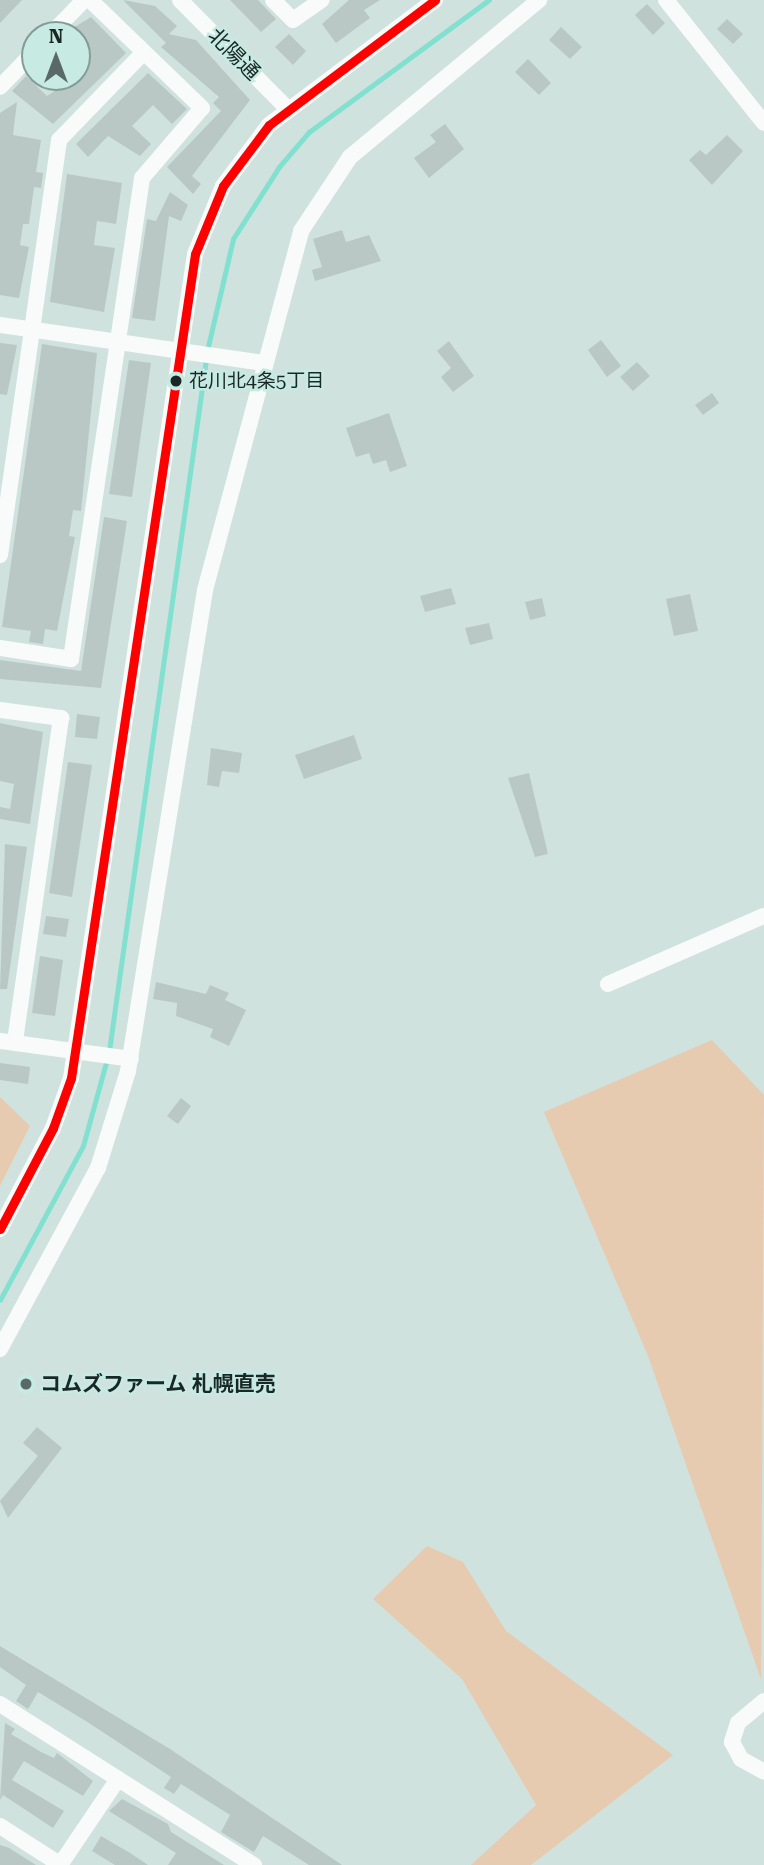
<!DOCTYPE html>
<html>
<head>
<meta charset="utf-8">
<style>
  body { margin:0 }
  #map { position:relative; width:764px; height:1865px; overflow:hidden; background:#cfe2de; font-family:"Roboto Serif","Noto Sans JP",serif }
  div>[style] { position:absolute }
  .green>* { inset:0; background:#e6cbb0 }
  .stream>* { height:4.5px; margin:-2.25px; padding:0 2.25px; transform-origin:2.25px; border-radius:2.25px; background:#81e0cf }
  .building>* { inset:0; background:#b9c8c5 }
  .minor>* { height:16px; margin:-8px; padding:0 8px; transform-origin:8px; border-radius:8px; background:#f8fbfa }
  .bus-1>* { height:9px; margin:-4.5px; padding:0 4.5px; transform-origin:4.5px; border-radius:4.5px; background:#f00 }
  .dots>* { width:19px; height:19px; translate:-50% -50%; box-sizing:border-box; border:4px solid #c7eae2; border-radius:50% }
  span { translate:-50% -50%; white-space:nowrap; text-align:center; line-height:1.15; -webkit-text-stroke:5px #c7eae2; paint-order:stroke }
  .bus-label { font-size:19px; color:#1a2825 }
  .left { translate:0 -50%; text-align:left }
  .street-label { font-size:21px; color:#1a2825 }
  .poi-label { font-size:21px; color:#1a2825; font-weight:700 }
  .north { position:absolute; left:21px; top:21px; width:70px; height:70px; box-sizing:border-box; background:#c7eae2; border:2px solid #829c96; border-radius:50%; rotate:0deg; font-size:19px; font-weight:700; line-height:28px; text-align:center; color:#1a2825 }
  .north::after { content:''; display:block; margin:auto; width:24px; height:32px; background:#596966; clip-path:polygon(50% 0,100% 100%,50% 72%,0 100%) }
</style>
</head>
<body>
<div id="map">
  <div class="green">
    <div style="clip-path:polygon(712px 1040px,764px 1095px,761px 1679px,648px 1356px,544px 1112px)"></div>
    <div style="clip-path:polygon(0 1097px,30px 1126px,0 1186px)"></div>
    <div style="clip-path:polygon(427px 1546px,463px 1562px,506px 1631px,673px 1755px,531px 1865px,471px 1865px,536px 1805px,462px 1679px,373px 1599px)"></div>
  </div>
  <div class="stream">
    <div style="left:207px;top:351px;width:115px;rotate:-76.9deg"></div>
    <div style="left:233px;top:239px;width:85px;rotate:-57.4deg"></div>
    <div style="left:279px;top:167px;width:46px;rotate:-49.4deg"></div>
    <div style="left:309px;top:132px;width:223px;rotate:-36.3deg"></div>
    <div style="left:109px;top:1051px;width:699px;rotate:-82.02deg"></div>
    <div style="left:0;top:1300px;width:175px;rotate:-61.7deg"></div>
    <div style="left:83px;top:1146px;width:90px;rotate:-74.6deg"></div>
  </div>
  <div class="building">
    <div style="clip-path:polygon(0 0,22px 0,0 23px)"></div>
    <div style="clip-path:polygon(123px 0,155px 6px,177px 26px,169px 34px,196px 40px,250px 100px,192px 176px,201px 184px,193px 194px,167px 167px,221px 111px,213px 103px,219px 97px,161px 47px,166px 43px)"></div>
    <div style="clip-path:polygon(230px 0,258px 0,276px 19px,261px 32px)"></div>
    <div style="clip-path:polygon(349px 0,380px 0,364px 10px,370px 18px,336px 43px,322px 24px)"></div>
    <div style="clip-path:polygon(647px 4px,665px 23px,653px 35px,635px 15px)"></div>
    <div style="clip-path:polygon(91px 17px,126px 53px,53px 124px,12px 91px,26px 76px,47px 96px,77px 77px,77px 35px,68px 31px)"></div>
    <div style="clip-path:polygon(727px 19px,743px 34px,733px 44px,717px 29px)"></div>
    <div style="clip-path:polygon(561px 27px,582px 47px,570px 59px,549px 40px)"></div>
    <div style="clip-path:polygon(289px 34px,306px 51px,293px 65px,275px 47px)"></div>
    <div style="clip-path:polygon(528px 59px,551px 83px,539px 95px,515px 72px)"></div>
    <div style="clip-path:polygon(148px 73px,187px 109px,172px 124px,153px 105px,132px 126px,151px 144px,140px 156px,108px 136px,88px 157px,76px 144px)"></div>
    <div style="clip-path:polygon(17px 102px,13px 135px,41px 140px,36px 172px,43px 173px,41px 188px,34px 187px,29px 224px,23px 224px,20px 245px,29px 247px,19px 298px,0 295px,0 113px)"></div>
    <div style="clip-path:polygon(445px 124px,464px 149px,429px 178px,414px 158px,436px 142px,430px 135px)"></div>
    <div style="clip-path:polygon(727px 135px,743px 151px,712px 185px,689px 160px,700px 150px,706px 155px)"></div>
    <div style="clip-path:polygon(67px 174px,122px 183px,116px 224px,97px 221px,94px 245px,115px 248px,104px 312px,50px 302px)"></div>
    <div style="clip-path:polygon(170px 192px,188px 205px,181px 221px,169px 216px,155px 321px,132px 318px,147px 219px,156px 221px)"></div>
    <div style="clip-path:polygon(342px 230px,346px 242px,369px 235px,381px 261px,315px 281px,312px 270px,322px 267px,313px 239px)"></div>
    <div style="clip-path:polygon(601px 340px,621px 366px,607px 377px,588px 350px)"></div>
    <div style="clip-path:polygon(449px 341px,474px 376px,453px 392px,441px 377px,451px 368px,437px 351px)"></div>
    <div style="clip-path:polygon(0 343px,17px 345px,7px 395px,0 394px)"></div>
    <div style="clip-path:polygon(42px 344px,97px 353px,81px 511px,73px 510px,69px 536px,75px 537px,57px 631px,45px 629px,43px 644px,29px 642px,31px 631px,2px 627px)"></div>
    <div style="clip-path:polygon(129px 360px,151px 363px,132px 497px,109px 494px)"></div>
    <div style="clip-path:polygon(637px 362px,650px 376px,633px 391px,620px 377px)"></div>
    <div style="clip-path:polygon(712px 393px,719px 403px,703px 415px,695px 405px)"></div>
    <div style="clip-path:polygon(389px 413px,407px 466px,390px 472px,386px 460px,373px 464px,369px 453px,356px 457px,346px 428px)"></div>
    <div style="clip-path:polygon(104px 517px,127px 521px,101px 688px,0 679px,0 660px,81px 671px)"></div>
    <div style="clip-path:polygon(451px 588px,456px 604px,425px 612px,420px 596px)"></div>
    <div style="clip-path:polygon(690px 594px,698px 631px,674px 636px,666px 599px)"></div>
    <div style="clip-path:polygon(542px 598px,546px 616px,530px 620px,525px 602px)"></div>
    <div style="clip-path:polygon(489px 623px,493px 639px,470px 645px,465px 628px)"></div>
    <div style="clip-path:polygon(77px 714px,100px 717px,97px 739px,75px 737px)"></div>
    <div style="clip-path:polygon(0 723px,43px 732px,30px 824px,0 819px,0 807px,10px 809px,14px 784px,0 781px)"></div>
    <div style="clip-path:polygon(354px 735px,362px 759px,304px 779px,295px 755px)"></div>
    <div style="clip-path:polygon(211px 748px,242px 753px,239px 773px,222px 771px,219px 787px,207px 785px)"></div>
    <div style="clip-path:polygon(68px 762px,92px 765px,72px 897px,49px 893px)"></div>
    <div style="clip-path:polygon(529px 773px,548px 854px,535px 857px,508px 778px)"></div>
    <div style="clip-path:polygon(5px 844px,27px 847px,7px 989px,0 989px)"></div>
    <div style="clip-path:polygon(46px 916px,69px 919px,66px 937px,43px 934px)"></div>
    <div style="clip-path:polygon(40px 956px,63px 960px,55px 1016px,32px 1013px)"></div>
    <div style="clip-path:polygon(156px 982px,206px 994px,210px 985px,229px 993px,225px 1000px,246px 1010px,229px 1046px,210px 1037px,213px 1029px,176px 1016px,177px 1003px,153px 999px)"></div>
    <div style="clip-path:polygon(0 1063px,30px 1067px,28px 1084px,0 1080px)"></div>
    <div style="clip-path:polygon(181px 1098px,191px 1106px,178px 1124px,167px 1116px)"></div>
    <div style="clip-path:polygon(37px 1427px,62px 1448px,8px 1518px,0 1501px,38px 1456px,23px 1443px)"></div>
    <div style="clip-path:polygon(0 1646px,170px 1749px,342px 1865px,309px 1865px,263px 1836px,254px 1852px,221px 1832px,230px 1815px,181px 1784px,174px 1794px,164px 1788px,171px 1777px,89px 1723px,38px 1692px,28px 1709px,16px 1701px,26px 1685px,0 1667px)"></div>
    <div style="clip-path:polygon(5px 1723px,15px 1729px,11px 1734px,41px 1752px,54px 1758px,57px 1753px,93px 1781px,83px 1796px,24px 1761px,12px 1780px,64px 1811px,53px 1828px,3px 1795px,0 1800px)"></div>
    <div style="clip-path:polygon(122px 1799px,168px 1824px,171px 1832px,224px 1865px,168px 1865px,176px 1853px,109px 1811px)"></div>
    <div style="clip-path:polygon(101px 1836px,130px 1853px,148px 1865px,115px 1865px,92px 1851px)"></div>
    <div style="clip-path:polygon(0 1845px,9px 1848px,36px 1865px,0 1865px)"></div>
  </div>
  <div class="minor">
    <div style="left:180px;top:0;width:152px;rotate:45.3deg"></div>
    <div style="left:273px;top:0;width:28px;rotate:45deg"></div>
    <div style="left:293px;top:20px;width:35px;rotate:-35deg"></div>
    <div style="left:666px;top:0;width:157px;rotate:51.5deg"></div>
    <div style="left:50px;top:35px;width:49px;rotate:-45.8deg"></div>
    <div style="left:0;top:87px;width:50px;rotate:-45.8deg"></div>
    <div style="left:0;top:325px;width:266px;rotate:8.2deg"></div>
    <div style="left:0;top:555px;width:419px;rotate:-81.9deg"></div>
    <div style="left:59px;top:140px;width:122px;rotate:-46deg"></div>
    <div style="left:0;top:648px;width:72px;rotate:8.8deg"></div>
    <div style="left:71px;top:659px;width:486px;rotate:-81.6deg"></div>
    <div style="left:142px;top:178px;width:92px;rotate:-49.4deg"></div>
    <div style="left:202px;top:108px;width:156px;rotate:-136deg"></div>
    <div style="left:0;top:710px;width:62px;rotate:7.5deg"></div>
    <div style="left:61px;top:718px;width:328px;rotate:98.1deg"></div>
    <div style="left:608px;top:984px;width:170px;rotate:-23.6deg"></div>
    <div style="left:0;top:1041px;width:132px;rotate:7.8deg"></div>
    <div style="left:0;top:1229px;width:114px;rotate:-62.3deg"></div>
    <div style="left:53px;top:1128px;width:53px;rotate:-70.2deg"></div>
    <div style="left:71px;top:1078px;width:833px;rotate:-81.44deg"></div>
    <div style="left:195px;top:254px;width:74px;rotate:-67.6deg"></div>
    <div style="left:223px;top:186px;width:76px;rotate:-53deg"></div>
    <div style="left:269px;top:125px;width:208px;rotate:-37deg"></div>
    <div style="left:0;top:1349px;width:206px;rotate:-61.6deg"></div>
    <div style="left:98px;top:1168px;width:102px;rotate:-72.8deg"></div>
    <div style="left:128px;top:1071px;width:487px;rotate:-80.9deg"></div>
    <div style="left:205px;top:590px;width:372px;rotate:-75deg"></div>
    <div style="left:301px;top:231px;width:89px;rotate:-56.5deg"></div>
    <div style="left:350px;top:157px;width:246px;rotate:-39.7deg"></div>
    <div style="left:764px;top:1701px;width:34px;rotate:140deg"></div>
    <div style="left:738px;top:1723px;width:20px;rotate:108deg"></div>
    <div style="left:732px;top:1742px;width:19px;rotate:62deg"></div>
    <div style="left:741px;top:1759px;width:26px;rotate:29deg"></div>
    <div style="left:0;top:1704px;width:301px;rotate:32.4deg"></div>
    <div style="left:0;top:1826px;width:72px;rotate:32.6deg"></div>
    <div style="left:60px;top:1865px;width:104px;rotate:-56deg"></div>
  </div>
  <div class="bus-1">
    <div style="left:0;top:1229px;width:114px;rotate:-62.3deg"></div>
    <div style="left:53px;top:1128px;width:53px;rotate:-70.2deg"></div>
    <div style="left:71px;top:1078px;width:833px;rotate:-81.44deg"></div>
    <div style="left:195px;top:254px;width:74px;rotate:-67.6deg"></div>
    <div style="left:223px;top:186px;width:76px;rotate:-53deg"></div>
    <div style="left:269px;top:125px;width:208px;rotate:-37deg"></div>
  </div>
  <div class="dots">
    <div style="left:176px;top:381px;background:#1a2825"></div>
    <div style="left:26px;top:1384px;background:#596966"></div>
  </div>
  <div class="bus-label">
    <span class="left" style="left:189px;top:381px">花川北4条5丁目</span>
  </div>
  <div class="street-label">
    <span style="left:234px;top:54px;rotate:45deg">北陽通</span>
  </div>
  <div class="poi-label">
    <span class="left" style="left:40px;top:1384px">コムズファーム 札幌直売</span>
  </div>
  <div class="north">N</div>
</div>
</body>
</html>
